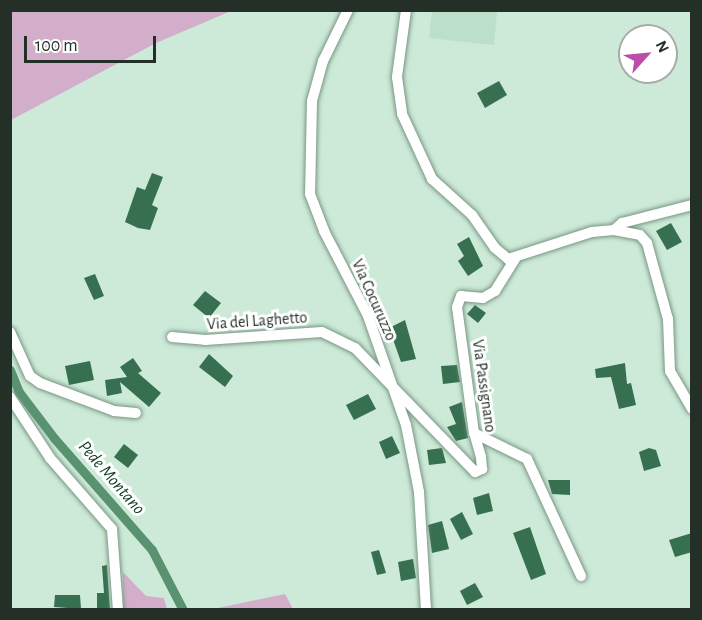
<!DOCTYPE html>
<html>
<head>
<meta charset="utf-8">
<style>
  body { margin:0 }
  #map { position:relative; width:702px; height:620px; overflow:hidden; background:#ccead7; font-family:"Alegreya Sans",sans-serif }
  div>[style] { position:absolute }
  .built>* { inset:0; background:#bbdfc9 }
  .green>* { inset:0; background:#d3aecb }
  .canal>* { height:9px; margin:-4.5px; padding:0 4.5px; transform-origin:4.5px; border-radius:4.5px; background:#599270 }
  .building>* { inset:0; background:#377050 }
  .roads { filter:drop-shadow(0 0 2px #7a9684) drop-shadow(0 0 2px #7a9684) }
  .minor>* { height:10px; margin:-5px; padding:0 5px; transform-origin:5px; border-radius:5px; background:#fff }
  span { translate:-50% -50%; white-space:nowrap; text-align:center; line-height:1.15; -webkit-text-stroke:6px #fff; paint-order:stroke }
  .street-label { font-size:16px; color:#242f28 }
  .water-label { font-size:18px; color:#134129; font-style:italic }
  .frame { position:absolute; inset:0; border:12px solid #242f28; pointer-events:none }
  .north { position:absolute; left:618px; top:24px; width:60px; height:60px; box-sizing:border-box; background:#fff; border:2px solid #a7aca9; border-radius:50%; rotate:63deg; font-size:16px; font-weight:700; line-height:24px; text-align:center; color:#242f28 }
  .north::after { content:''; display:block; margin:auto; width:21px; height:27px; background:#bc4dab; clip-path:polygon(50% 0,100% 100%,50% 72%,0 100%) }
  .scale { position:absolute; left:24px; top:36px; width:132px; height:27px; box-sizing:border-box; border:3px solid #242f28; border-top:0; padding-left:8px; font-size:18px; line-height:21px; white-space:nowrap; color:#242f28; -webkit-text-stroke:4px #fff; paint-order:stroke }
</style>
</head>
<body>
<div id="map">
  <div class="built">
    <div style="clip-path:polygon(432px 11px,497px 11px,494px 45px,429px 38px)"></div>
  </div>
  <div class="green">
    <div style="clip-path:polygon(11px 10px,231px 10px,231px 11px,156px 43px,11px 120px)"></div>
    <div style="clip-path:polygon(123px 572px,146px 596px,164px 598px,167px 609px,123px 609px)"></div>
    <div style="clip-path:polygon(285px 594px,293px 609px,213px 609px)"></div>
  </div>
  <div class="canal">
    <div style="left:10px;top:370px;width:24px;rotate:68deg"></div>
    <div style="left:19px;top:392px;width:58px;rotate:52.7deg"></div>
    <div style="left:54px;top:438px;width:149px;rotate:48.8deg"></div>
    <div style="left:152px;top:550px;width:68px;rotate:62.7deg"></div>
  </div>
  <div class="building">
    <div style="clip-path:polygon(499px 81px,507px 95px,485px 108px,477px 93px)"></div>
    <div style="clip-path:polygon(152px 173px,163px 177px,152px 205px,158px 208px,150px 230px,138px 228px,125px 222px,137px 187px,145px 190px)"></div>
    <div style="clip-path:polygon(671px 223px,682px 242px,667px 250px,656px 231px)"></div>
    <div style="clip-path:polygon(469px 237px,483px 266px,468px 276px,458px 261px,464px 256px,457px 244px)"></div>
    <div style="clip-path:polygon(95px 274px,104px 296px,94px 300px,84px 278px)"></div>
    <div style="clip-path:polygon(205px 291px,221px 303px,209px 318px,193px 305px)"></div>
    <div style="clip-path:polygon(475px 305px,486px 313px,478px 323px,467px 314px)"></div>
    <div style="clip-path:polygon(405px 320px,416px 359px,401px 362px,389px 328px)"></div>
    <div style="clip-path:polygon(481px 351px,487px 373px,479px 376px,473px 354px)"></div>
    <div style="clip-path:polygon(209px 354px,233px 376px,225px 387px,199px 367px)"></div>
    <div style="clip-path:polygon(133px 358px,142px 371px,138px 373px,161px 393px,149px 407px,120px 382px,122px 393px,107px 396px,105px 380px,127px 377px,120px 367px)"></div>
    <div style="clip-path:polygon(90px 361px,94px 380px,69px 385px,65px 366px)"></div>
    <div style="clip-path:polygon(625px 363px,627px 384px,631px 383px,636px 405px,619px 409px,611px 377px,596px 378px,595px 369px)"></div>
    <div style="clip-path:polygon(457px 365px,460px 382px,443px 384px,441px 366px)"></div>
    <div style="clip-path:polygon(368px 394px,376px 409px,354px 420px,346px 405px)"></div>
    <div style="clip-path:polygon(462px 402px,468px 438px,456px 441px,447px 427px,456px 424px,449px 407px)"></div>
    <div style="clip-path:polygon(392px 436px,400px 453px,386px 459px,379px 442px)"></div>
    <div style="clip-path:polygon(124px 444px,138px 455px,128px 468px,114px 457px)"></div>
    <div style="clip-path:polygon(442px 448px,446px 463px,429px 465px,427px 450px)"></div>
    <div style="clip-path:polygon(649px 448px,656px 450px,661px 466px,644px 471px,639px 452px)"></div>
    <div style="clip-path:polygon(548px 480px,570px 480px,570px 495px,552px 494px)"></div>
    <div style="clip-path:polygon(489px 493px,493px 511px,477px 515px,473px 498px)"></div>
    <div style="clip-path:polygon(462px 512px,473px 534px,461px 540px,450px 519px)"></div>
    <div style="clip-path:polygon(442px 521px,449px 549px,432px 553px,428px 525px)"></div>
    <div style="clip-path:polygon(530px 527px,546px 574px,531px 580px,513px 533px)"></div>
    <div style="clip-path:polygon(692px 533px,692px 552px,675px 557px,669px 540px)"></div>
    <div style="clip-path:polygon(379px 550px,386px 573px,377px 575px,371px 552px)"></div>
    <div style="clip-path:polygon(413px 559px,416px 578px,401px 581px,398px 562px)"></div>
    <div style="clip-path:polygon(107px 565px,110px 609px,97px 609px,97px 593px,104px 593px,102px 566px)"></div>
    <div style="clip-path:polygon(475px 583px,483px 597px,467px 605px,460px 591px)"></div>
    <div style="clip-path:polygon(55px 595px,80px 595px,81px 609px,54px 607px)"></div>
  </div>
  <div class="roads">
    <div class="minor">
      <div style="left:348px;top:10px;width:57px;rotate:116.1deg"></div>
      <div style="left:323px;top:61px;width:41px;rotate:105.4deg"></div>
      <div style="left:312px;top:101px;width:93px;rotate:91.2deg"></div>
      <div style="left:310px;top:194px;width:40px;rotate:69deg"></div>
      <div style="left:324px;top:231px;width:96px;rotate:62.6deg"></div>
      <div style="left:368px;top:316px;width:115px;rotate:70.8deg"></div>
      <div style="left:406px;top:425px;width:68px;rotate:79deg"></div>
      <div style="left:419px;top:492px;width:118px;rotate:86.6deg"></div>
      <div style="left:406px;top:10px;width:68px;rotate:97.7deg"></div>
      <div style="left:397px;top:77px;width:37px;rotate:82deg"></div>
      <div style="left:402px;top:114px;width:72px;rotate:65.2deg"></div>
      <div style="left:432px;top:179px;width:54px;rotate:42deg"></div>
      <div style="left:472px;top:215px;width:40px;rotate:55.1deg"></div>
      <div style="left:495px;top:248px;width:17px;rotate:40deg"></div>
      <div style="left:508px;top:259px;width:88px;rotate:-17.8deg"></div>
      <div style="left:592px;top:232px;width:22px;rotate:-5deg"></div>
      <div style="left:614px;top:230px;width:26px;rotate:11deg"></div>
      <div style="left:640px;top:235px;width:11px;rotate:49deg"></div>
      <div style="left:647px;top:243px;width:79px;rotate:74.6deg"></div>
      <div style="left:668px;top:319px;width:52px;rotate:87.8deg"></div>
      <div style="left:670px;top:371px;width:44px;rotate:59.9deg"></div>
      <div style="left:614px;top:230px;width:11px;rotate:-41deg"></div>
      <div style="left:622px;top:223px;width:72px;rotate:-14.4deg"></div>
      <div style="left:10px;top:332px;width:48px;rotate:65.6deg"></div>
      <div style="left:30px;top:376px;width:12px;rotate:35deg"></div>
      <div style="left:40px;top:383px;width:79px;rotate:20.7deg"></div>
      <div style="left:114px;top:411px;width:22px;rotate:5deg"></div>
      <div style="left:172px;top:337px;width:33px;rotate:5deg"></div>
      <div style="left:205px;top:340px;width:117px;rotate:-3.9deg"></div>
      <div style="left:322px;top:332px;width:37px;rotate:26deg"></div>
      <div style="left:355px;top:348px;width:173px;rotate:45.9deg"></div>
      <div style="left:475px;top:472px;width:8px;rotate:-23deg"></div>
      <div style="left:482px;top:469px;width:12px;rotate:-95deg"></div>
      <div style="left:481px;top:457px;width:25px;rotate:-106deg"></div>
      <div style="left:474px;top:433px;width:127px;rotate:-97.7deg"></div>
      <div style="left:457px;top:307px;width:12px;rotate:-70deg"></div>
      <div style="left:461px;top:296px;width:22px;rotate:5deg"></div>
      <div style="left:483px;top:298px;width:14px;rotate:-30deg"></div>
      <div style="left:495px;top:291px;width:39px;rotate:-58deg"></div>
      <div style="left:10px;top:397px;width:73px;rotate:56.7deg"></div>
      <div style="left:50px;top:458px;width:94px;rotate:48.9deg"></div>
      <div style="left:112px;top:529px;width:81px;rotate:85.8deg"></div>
      <div style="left:474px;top:433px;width:59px;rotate:26.1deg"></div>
      <div style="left:527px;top:459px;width:129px;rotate:65.2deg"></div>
    </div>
  </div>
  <div class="street-label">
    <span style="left:374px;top:300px;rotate:66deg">Via Cocuruzzo</span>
    <span style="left:257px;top:321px;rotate:-4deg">Via del Laghetto</span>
    <span style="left:484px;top:386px;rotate:82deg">Via Passignano</span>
  </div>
  <div class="water-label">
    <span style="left:111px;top:478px;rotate:49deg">Pede Montano</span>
  </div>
  <div class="frame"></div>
  <div class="north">N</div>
  <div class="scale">100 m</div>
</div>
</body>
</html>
